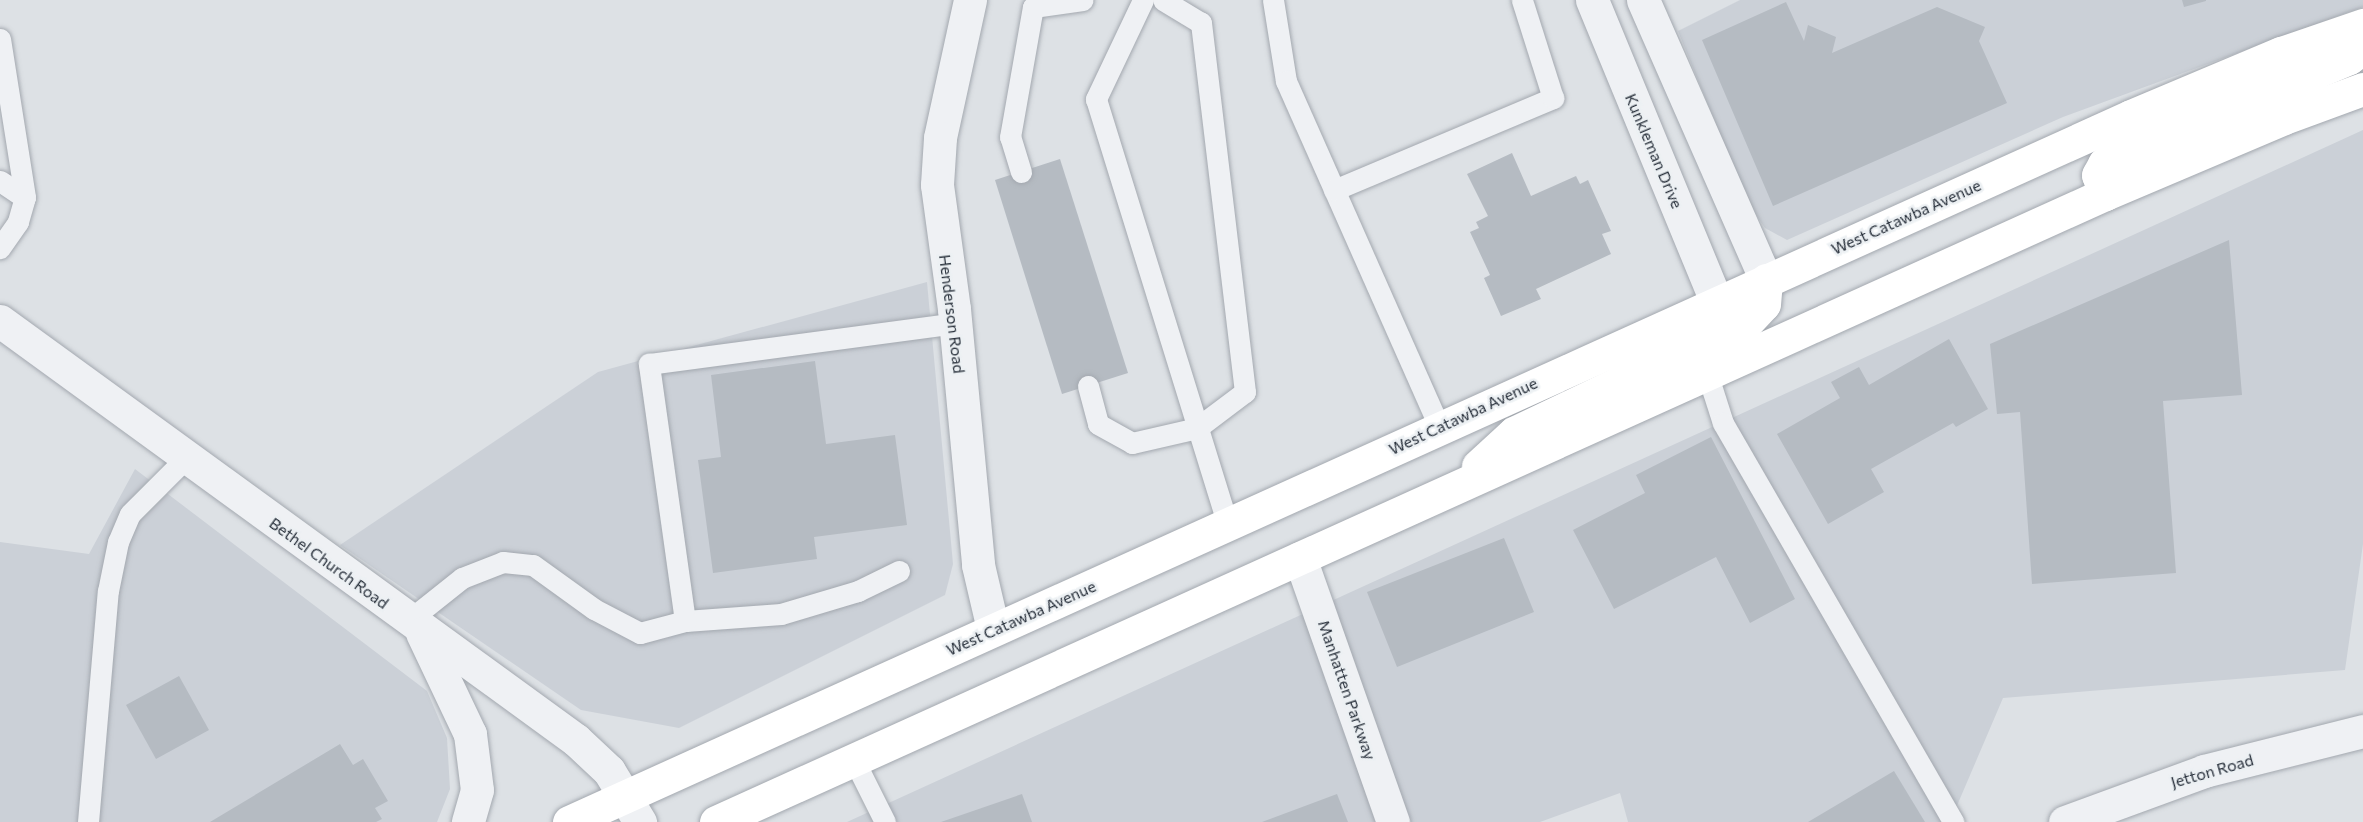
<!DOCTYPE html>
<html>
<head>
<meta charset="utf-8">
<style>
  body { margin:0 }
  #map { position:relative; width:2363px; height:822px; overflow:hidden; background:#dde1e5; font-family:Commissioner,sans-serif }
  div>[style] { position:absolute }
  .built>* { inset:0; background:#cbd0d7 }
  .building>* { inset:0; background:#b5bbc2 }
  .roads { filter:drop-shadow(0 0 2px #a3a8af) drop-shadow(0 0 2px #a3a8af) }
  .service>* { height:21px; margin:-10.5px; padding:0 10.5px; transform-origin:10.5px; border-radius:10.5px; background:#eff1f4 }
  .minor>* { height:33px; margin:-16.5px; padding:0 16.5px; transform-origin:16.5px; border-radius:16.5px; background:#eff1f4 }
  .tertiary>* { height:33px; margin:-16.5px; padding:0 16.5px; transform-origin:16.5px; border-radius:16.5px; background:#eff1f4 }
  .secondary>* { height:33px; margin:-16.5px; padding:0 16.5px; transform-origin:16.5px; border-radius:16.5px; background:#fff }
  span { translate:-50% -50%; white-space:nowrap; text-align:center; line-height:1.15; -webkit-text-stroke:5px #ecf0f3; paint-order:stroke }
  .street-label { font-size:16px; color:#28303b }
</style>
</head>
<body>
<div id="map">
  <div class="built">
    <div style="clip-path:polygon(1740px 0,2363px 0,2363px 7px,2063px 117px,1787px 240px,1765px 228px,1748px 203px,1678px 31px)"></div>
    <div style="clip-path:polygon(2363px 130px,2363px 544px,2345px 670px,2003px 698px,1950px 822px,1628px 822px,1620px 793px,1540px 822px,847px 822px)"></div>
    <div style="clip-path:polygon(927px 282px,953px 564px,945px 595px,679px 728px,581px 710px,340px 545px,598px 372px)"></div>
    <div style="clip-path:polygon(135px 469px,427px 691px,447px 738px,450px 789px,437px 822px,0 822px,0 542px,89px 554px)"></div>
  </div>
  <div class="building">
    <div style="clip-path:polygon(2182px 0,2206px 0,2206px 1px,2184px 7px)"></div>
    <div style="clip-path:polygon(1786px 2px,1804px 41px,1808px 25px,1836px 37px,1832px 53px,1937px 7px,1985px 27px,1979px 41px,2007px 103px,1773px 206px,1702px 40px)"></div>
    <div style="clip-path:polygon(1512px 153px,1531px 196px,1576px 176px,1580px 184px,1588px 180px,1611px 231px,1602px 234px,1611px 254px,1536px 289px,1541px 299px,1501px 316px,1484px 278px,1490px 275px,1470px 232px,1479px 228px,1476px 222px,1488px 216px,1467px 174px)"></div>
    <div style="clip-path:polygon(1060px 159px,1128px 373px,1062px 394px,995px 180px)"></div>
    <div style="clip-path:polygon(2229px 240px,2242px 395px,2163px 401px,2176px 573px,2032px 584px,2020px 412px,1997px 414px,1990px 344px)"></div>
    <div style="clip-path:polygon(1949px 339px,1988px 409px,1956px 427px,1953px 423px,1871px 469px,1884px 492px,1828px 524px,1777px 434px,1840px 398px,1831px 382px,1859px 367px,1869px 385px)"></div>
    <div style="clip-path:polygon(815px 361px,826px 444px,895px 435px,907px 525px,814px 537px,817px 559px,713px 573px,698px 460px,721px 457px,711px 375px)"></div>
    <div style="clip-path:polygon(1711px 437px,1795px 599px,1750px 623px,1716px 557px,1614px 609px,1573px 530px,1645px 493px,1636px 475px)"></div>
    <div style="clip-path:polygon(1504px 538px,1534px 612px,1397px 667px,1367px 592px)"></div>
    <div style="clip-path:polygon(179px 676px,209px 730px,156px 759px,126px 705px)"></div>
    <div style="clip-path:polygon(340px 744px,353px 765px,363px 759px,388px 801px,375px 808px,382px 819px,376px 822px,210px 822px)"></div>
    <div style="clip-path:polygon(1894px 771px,1925px 822px,1808px 822px)"></div>
    <div style="clip-path:polygon(1022px 794px,1032px 822px,941px 822px)"></div>
    <div style="clip-path:polygon(1337px 794px,1348px 822px,1262px 822px)"></div>
  </div>
  <div class="roads">
    <div class="service">
      <div style="left:1143px;top:0;width:110px;rotate:115.4deg"></div>
      <div style="left:1096px;top:99px;width:447px;rotate:72.8deg"></div>
      <div style="left:1273px;top:0;width:82px;rotate:80.9deg"></div>
      <div style="left:1286px;top:81px;width:377px;rotate:66.1deg"></div>
      <div style="left:0;top:39px;width:160px;rotate:81deg"></div>
      <div style="left:25px;top:197px;width:26px;rotate:106deg"></div>
      <div style="left:18px;top:222px;width:32px;rotate:125deg"></div>
      <div style="left:1021px;top:172px;width:37px;rotate:-107deg"></div>
      <div style="left:1010px;top:137px;width:132px;rotate:-80deg"></div>
      <div style="left:1033px;top:7px;width:50px;rotate:-8deg"></div>
      <div style="left:0;top:181px;width:30px;rotate:34deg"></div>
      <div style="left:1334px;top:190px;width:238px;rotate:-22.8deg"></div>
      <div style="left:1553px;top:98px;width:103px;rotate:-107.6deg"></div>
      <div style="left:1707px;top:373px;width:52px;rotate:72.3deg"></div>
      <div style="left:1723px;top:423px;width:461px;rotate:60deg"></div>
      <div style="left:1088px;top:386px;width:39px;rotate:75deg"></div>
      <div style="left:1098px;top:424px;width:39px;rotate:29deg"></div>
      <div style="left:1132px;top:443px;width:67px;rotate:-13deg"></div>
      <div style="left:1197px;top:428px;width:60px;rotate:-36.9deg"></div>
      <div style="left:1245px;top:392px;width:372px;rotate:-96.8deg"></div>
      <div style="left:1201px;top:23px;width:44px;rotate:-148.8deg"></div>
      <div style="left:899px;top:571px;width:46px;rotate:154deg"></div>
      <div style="left:858px;top:591px;width:80px;rotate:163.4deg"></div>
      <div style="left:781px;top:614px;width:96px;rotate:175.8deg"></div>
      <div style="left:685px;top:621px;width:260px;rotate:-98deg"></div>
      <div style="left:649px;top:364px;width:310px;rotate:-7.6deg"></div>
      <div style="left:408px;top:621px;width:69px;rotate:-38.5deg"></div>
      <div style="left:462px;top:578px;width:44px;rotate:-21.3deg"></div>
      <div style="left:503px;top:562px;width:30px;rotate:6deg"></div>
      <div style="left:533px;top:565px;width:75px;rotate:35.8deg"></div>
      <div style="left:594px;top:609px;width:52px;rotate:27.6deg"></div>
      <div style="left:640px;top:633px;width:47px;rotate:-14.9deg"></div>
      <div style="left:854px;top:760px;width:69px;rotate:63.4deg"></div>
      <div style="left:88px;top:822px;width:232px;rotate:-85.1deg"></div>
      <div style="left:108px;top:591px;width:50px;rotate:-78.5deg"></div>
      <div style="left:118px;top:542px;width:30px;rotate:-67deg"></div>
      <div style="left:130px;top:514px;width:79px;rotate:-45deg"></div>
    </div>
    <div class="minor">
      <div style="left:970px;top:0;width:141px;rotate:102.3deg"></div>
      <div style="left:940px;top:138px;width:47px;rotate:93.7deg"></div>
      <div style="left:937px;top:185px;width:125px;rotate:82.2deg"></div>
      <div style="left:954px;top:309px;width:257px;rotate:84.6deg"></div>
      <div style="left:978px;top:565px;width:66px;rotate:76.8deg"></div>
      <div style="left:1592px;top:0;width:326px;rotate:67.6deg"></div>
      <div style="left:1643px;top:0;width:306px;rotate:66.3deg"></div>
      <div style="left:1300px;top:558px;width:280px;rotate:70.6deg"></div>
    </div>
    <div class="tertiary">
      <div style="left:0;top:321px;width:712px;rotate:36.03deg"></div>
      <div style="left:576px;top:740px;width:45px;rotate:43.2deg"></div>
      <div style="left:609px;top:771px;width:60px;rotate:58.7deg"></div>
      <div style="left:422px;top:633px;width:112px;rotate:64.6deg"></div>
      <div style="left:470px;top:734px;width:56px;rotate:82.9deg"></div>
      <div style="left:477px;top:790px;width:33px;rotate:106deg"></div>
      <div style="left:2065px;top:822px;width:148px;rotate:-20.1deg"></div>
      <div style="left:2204px;top:771px;width:164px;rotate:-14.1deg"></div>
    </div>
    <div class="secondary">
      <div style="left:2105px;top:194px;width:20px;rotate:-110deg"></div>
      <div style="left:2098px;top:175px;width:13px;rotate:-61deg"></div>
      <div style="left:2104px;top:164px;width:14px;rotate:-34deg"></div>
      <div style="left:2116px;top:156px;width:253px;rotate:-22.8deg"></div>
      <div style="left:2349px;top:58px;width:17px;rotate:-36deg"></div>
      <div style="left:1478px;top:466px;width:49px;rotate:-42.5deg"></div>
      <div style="left:1514px;top:433px;width:259px;rotate:-25.6deg"></div>
      <div style="left:1748px;top:321px;width:23px;rotate:-47deg"></div>
      <div style="left:1764px;top:304px;width:24px;rotate:-85deg"></div>
      <div style="left:569px;top:822px;width:1714px;rotate:-24.32deg"></div>
      <div style="left:2131px;top:116px;width:163px;rotate:-22.8deg"></div>
      <div style="left:2281px;top:53px;width:87px;rotate:-18.9deg"></div>
      <div style="left:716px;top:822px;width:1524px;rotate:-24.33deg"></div>
      <div style="left:2105px;top:194px;width:194px;rotate:-23deg"></div>
      <div style="left:2284px;top:118px;width:84px;rotate:-20.2deg"></div>
    </div>
  </div>
  <div class="street-label">
    <span style="left:1654px;top:151px;rotate:67deg">Kunkleman Drive</span>
    <span style="left:1906px;top:217px;rotate:-24deg">West Catawba Avenue</span>
    <span style="left:952px;top:314px;rotate:83deg">Henderson Road</span>
    <span style="left:1463px;top:416px;rotate:-25deg">West Catawba Avenue</span>
    <span style="left:329px;top:563px;rotate:36deg">Bethel Church Road</span>
    <span style="left:1021px;top:618px;rotate:-24deg">West Catawba Avenue</span>
    <span style="left:1347px;top:690px;rotate:71deg">Manhatten Parkway</span>
    <span style="left:2212px;top:771px;rotate:-16deg">Jetton Road</span>
  </div>
</div>
</body>
</html>
